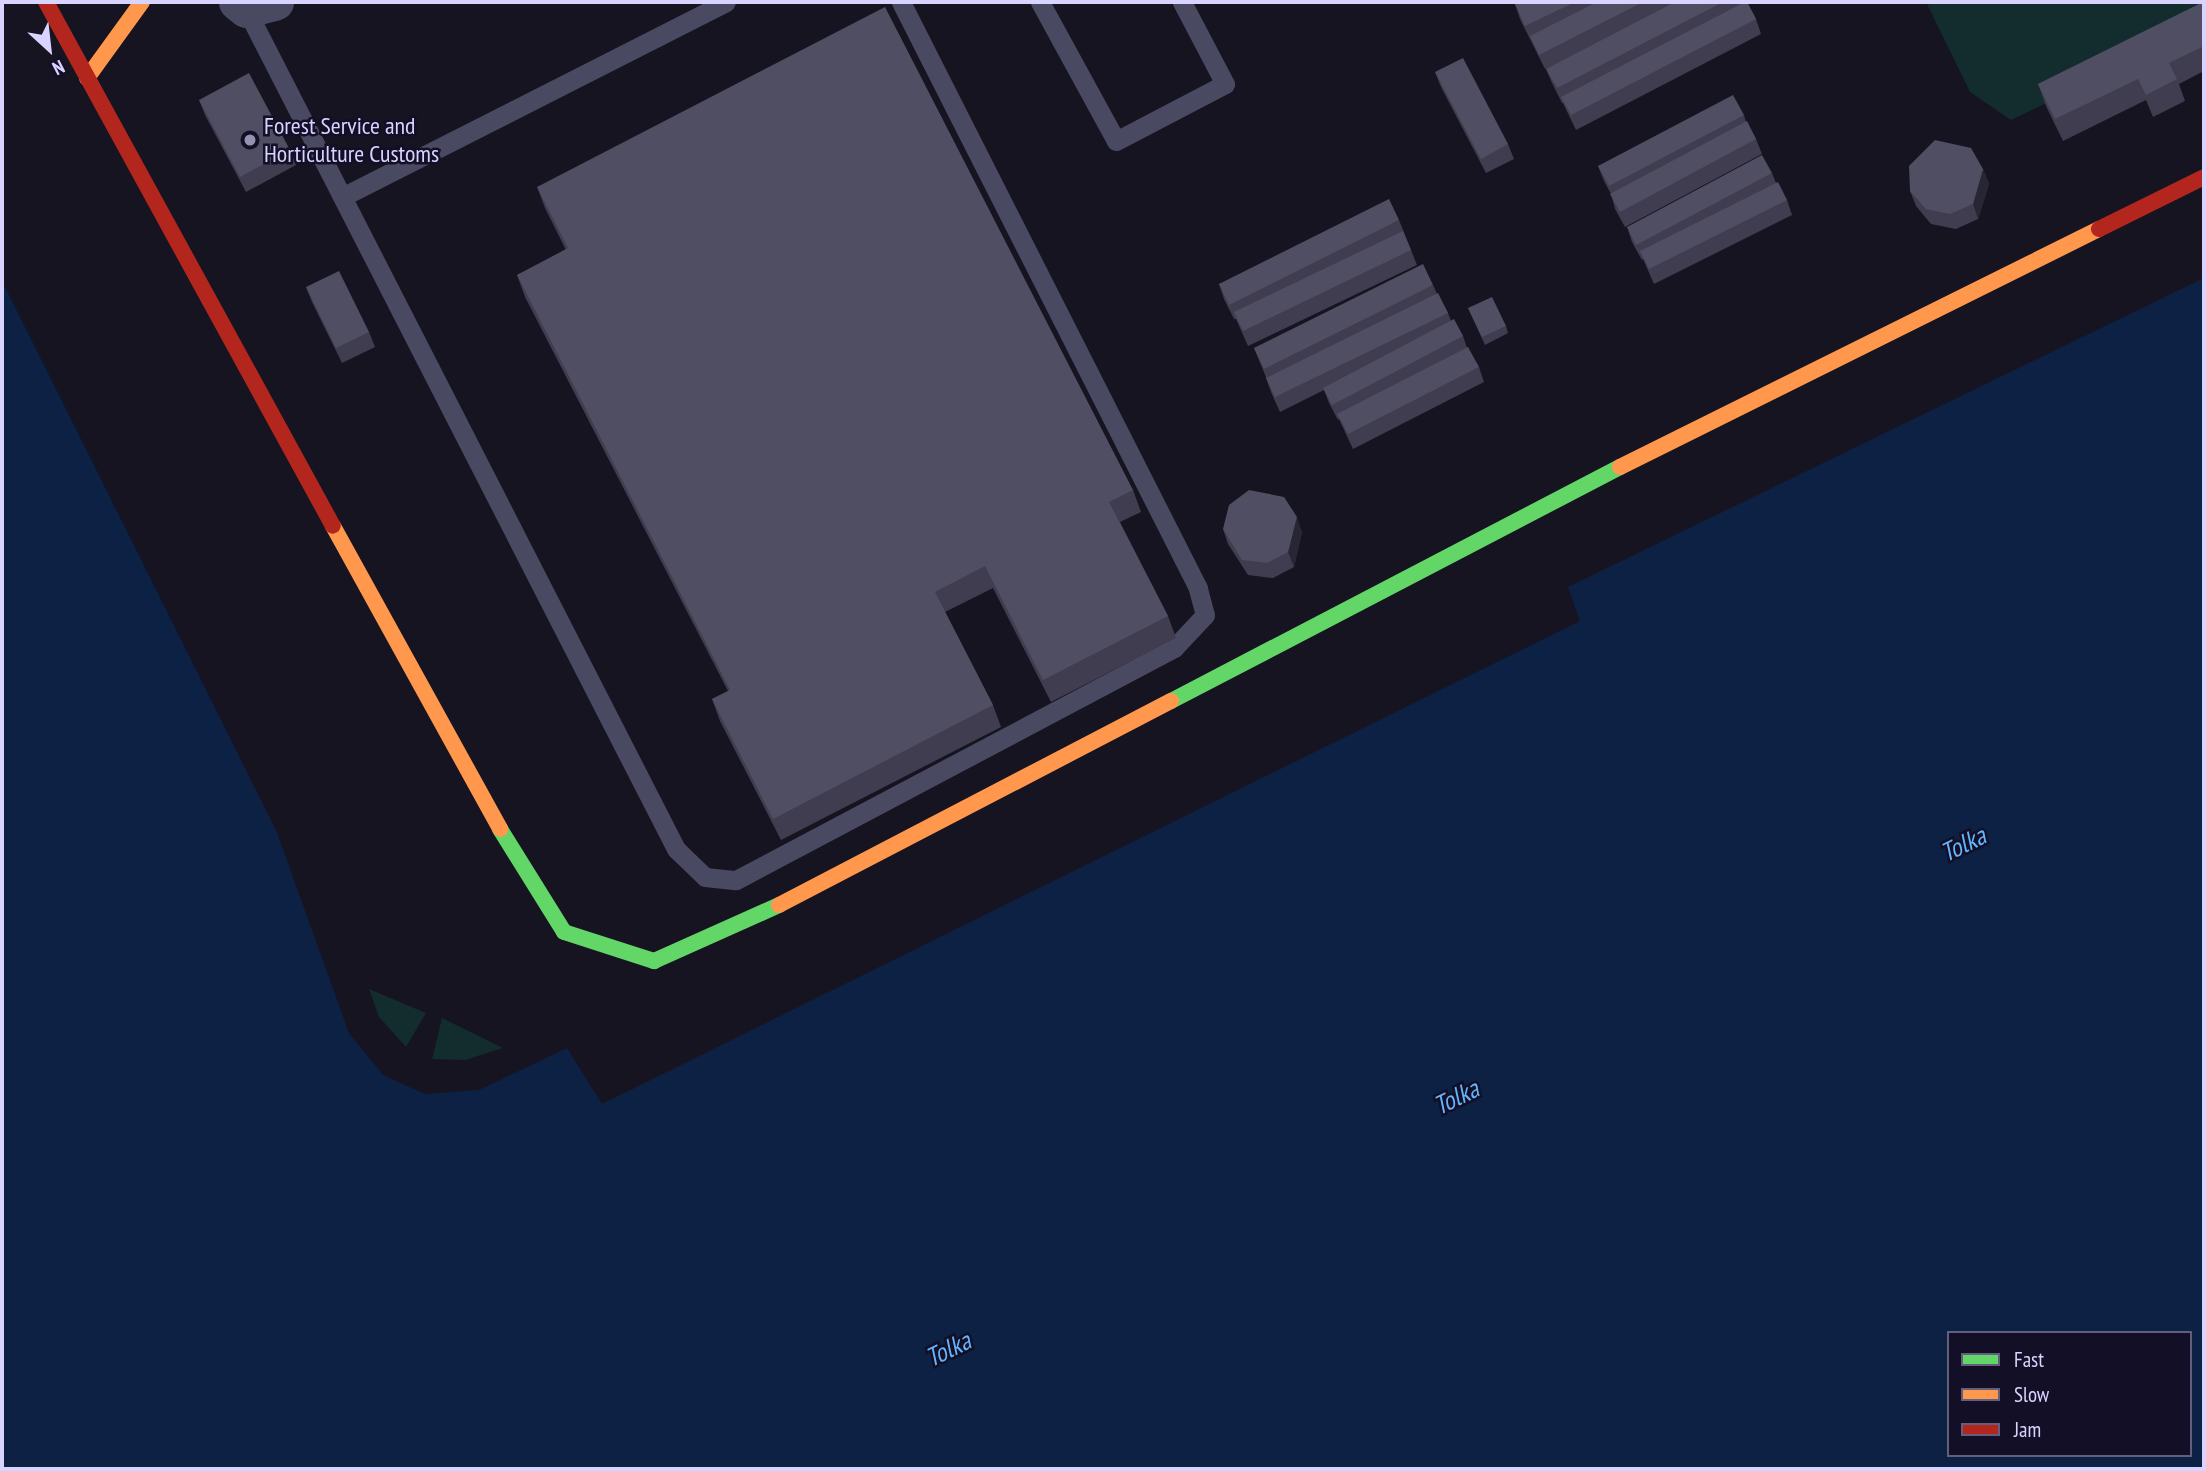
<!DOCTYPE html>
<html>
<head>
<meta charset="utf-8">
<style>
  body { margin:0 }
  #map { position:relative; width:2206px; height:1471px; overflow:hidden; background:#161421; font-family:"PT Sans Narrow",sans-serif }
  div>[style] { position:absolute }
  .green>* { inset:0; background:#132c2d }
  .water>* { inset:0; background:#0d2144 }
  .lane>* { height:19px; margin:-9.5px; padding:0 9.5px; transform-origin:9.5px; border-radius:9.5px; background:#4a4962 }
  .street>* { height:37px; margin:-18.5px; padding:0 18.5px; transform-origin:18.5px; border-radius:18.5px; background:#4a4962 }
  .fast>* { height:16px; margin:-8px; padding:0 8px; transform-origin:8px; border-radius:8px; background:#63d668 }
  .slow>* { height:16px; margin:-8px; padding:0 8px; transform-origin:8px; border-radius:8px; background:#ff974d }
  .jam>* { height:16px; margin:-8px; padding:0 8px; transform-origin:8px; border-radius:8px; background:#b3261e }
  .wall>* { inset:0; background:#403d50 }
  .shaded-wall>* { inset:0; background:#282635 }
  .building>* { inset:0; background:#504e63 }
  .dots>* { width:19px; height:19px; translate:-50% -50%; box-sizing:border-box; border:4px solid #130f26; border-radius:50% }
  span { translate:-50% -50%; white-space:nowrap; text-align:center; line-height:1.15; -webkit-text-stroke:5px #130f26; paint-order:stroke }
  .poi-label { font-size:24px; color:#d9d4ff }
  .left { translate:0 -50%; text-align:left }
  .water-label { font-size:26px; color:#62b6ff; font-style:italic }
  .frame { position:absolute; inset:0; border:4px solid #d9d4ff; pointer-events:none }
  .legend { position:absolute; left:1947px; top:1331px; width:245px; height:126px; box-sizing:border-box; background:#130f26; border:2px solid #625e7d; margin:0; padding:9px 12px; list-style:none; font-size:21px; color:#d9d4ff }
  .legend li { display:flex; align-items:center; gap:14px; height:35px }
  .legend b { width:35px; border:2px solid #625e7d }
  .north { position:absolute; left:14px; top:14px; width:70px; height:70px; -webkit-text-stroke:5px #130f26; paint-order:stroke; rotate:153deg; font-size:19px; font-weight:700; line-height:28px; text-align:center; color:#d9d4ff }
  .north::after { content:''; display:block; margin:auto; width:24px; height:32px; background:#d9d4ff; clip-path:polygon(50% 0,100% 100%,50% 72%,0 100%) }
</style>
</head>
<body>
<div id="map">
  <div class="green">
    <div style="clip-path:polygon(1926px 2px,2204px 2px,2204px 27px,2011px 120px,1970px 92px)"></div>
    <div style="clip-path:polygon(369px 989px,426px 1013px,406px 1047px,379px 1017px)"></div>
    <div style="clip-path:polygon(442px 1018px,503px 1048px,465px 1060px,432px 1059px)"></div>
  </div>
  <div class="water">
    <div style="clip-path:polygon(evenodd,2204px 278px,2204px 1469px,2px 1469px,2px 281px,276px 830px,349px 1033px,383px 1075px,425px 1094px,479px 1090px,567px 1048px,602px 1104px,1580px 621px,1568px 587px,2204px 278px,1949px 1333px,2190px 1333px,2190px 1455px,1949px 1455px,1949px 1333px)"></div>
  </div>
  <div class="lane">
    <div style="left:1040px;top:2px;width:158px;rotate:61.3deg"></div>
    <div style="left:1116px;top:141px;width:123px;rotate:-27.6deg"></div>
    <div style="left:1225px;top:84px;width:93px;rotate:-117.7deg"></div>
    <div style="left:246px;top:9px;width:944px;rotate:62.89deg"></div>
    <div style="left:676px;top:849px;width:40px;rotate:44deg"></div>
    <div style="left:705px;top:877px;width:31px;rotate:6deg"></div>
    <div style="left:736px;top:880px;width:496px;rotate:-27.9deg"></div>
    <div style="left:1174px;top:648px;width:45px;rotate:-46.8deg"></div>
    <div style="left:1205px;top:615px;width:28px;rotate:-105deg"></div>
    <div style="left:1198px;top:588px;width:657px;rotate:-116.88deg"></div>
    <div style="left:344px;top:196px;width:428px;rotate:-26.9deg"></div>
  </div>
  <div class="street">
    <div style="left:237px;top:2px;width:11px;rotate:38deg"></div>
    <div style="left:246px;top:9px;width:30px;rotate:-14deg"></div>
  </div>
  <div class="fast">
    <div style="left:1171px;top:701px;width:506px;rotate:-27.53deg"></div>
    <div style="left:500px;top:829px;width:121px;rotate:58.1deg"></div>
    <div style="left:564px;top:932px;width:95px;rotate:17.9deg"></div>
    <div style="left:654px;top:961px;width:137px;rotate:-24.1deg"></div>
  </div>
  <div class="slow">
    <div style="left:87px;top:78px;width:94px;rotate:-54.1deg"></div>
    <div style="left:1620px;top:467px;width:535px;rotate:-26.42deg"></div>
    <div style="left:333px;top:526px;width:346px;rotate:61.1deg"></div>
    <div style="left:779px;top:905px;width:442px;rotate:-27.5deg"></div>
  </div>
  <div class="jam">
    <div style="left:46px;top:2px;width:597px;rotate:61.29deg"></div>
    <div style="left:2099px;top:229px;width:117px;rotate:-26.3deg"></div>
  </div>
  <div class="wall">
    <div style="clip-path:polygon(1519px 2px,1747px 2px,1756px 19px,1761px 34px,1576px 130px,1563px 103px,1562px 103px,1552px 83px,1546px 69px,1550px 67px,1545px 69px,1520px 19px,1515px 4px)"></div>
    <div style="clip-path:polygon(2204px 2px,2204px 71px,2179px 84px,2185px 101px,2153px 117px,2146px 100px,2063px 141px,2046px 106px,2038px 84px)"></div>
    <div style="clip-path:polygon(1435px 72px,1508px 144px,1514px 159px,1486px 173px,1441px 87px)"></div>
    <div style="clip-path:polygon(199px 100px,290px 150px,296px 165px,246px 192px,205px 115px)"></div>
    <div style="clip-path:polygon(1744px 115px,1746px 122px,1756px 139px,1762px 154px,1625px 227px,1615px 209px,1611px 194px,1604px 181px,1598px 166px)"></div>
    <div style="clip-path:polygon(1983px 169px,1989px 184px,1978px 219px,1956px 229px,1931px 224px,1916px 206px,1910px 191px)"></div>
    <div style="clip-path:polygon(1772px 173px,1776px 183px,1787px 200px,1792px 215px,1654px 284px,1643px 259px,1642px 260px,1632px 242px,1627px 227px)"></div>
    <div style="clip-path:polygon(537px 187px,1133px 490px,1141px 512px,1120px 522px,1168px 616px,1176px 638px,1051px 702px,993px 588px,945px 612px,993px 705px,1001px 727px,781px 840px,720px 721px,712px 699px,728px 691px,525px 297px,517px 275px,566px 250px,545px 208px)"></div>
    <div style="clip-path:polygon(1399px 220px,1417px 265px,1248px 346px,1236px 319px,1234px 319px,1224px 299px,1219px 284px)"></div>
    <div style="clip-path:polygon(1433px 285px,1437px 294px,1448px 313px,1451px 321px,1463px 336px,1467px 348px,1479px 367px,1484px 382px,1353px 449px,1339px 419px,1338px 420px,1329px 403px,1324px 390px,1280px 412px,1271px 392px,1266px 378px,1266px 377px,1254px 348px)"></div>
    <div style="clip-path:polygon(306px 287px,369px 332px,375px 347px,342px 363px,312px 302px)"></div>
    <div style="clip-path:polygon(1468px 308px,1506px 326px,1508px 333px,1485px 345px)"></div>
    <div style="clip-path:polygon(1223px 529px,1302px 532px,1294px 567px,1273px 578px,1248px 575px,1228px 544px)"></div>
  </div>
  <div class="shaded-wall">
    <div style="clip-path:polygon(1983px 169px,1989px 184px,1978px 219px,1973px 204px)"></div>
    <div style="clip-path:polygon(1297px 517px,1302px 532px,1294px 567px,1288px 552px)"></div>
  </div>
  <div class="building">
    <div style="clip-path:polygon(1519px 2px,1575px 2px,1525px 26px,1515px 4px)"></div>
    <div style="clip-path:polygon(1597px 2px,1643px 2px,1539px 55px,1530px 36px)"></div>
    <div style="clip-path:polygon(1675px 2px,1723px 2px,1557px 88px,1546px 69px)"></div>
    <div style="clip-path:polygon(1745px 2px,1747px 2px,1756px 19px,1571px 115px,1561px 97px)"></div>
    <div style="clip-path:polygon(2203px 2px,2204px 2px,2204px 46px,2169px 63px,2177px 79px,2146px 95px,2138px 79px,2055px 119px,2038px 84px)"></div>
    <div style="clip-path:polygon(885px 7px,1133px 490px,1109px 502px,1168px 616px,1043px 680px,985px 566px,935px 592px,993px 705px,773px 819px,712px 699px,730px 690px,517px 275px,568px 248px,537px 187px)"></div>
    <div style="clip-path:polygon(1463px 58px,1508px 144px,1481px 159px,1435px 72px)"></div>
    <div style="clip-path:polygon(249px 73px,290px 150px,240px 177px,199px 100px)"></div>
    <div style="clip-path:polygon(1733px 95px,1744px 115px,1609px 186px,1598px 166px)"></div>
    <div style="clip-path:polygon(1747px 121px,1756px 139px,1620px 212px,1610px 194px)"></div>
    <div style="clip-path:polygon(1935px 140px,1971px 148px,1983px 169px,1973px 204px,1950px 214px,1926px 209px,1910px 191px,1909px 166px)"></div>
    <div style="clip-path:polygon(1762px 155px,1772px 173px,1636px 245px,1627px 227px)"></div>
    <div style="clip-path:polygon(1778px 182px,1787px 200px,1649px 269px,1640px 251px)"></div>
    <div style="clip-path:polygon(1389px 199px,1399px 220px,1229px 305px,1219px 284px)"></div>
    <div style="clip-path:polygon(1403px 231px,1411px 250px,1243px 331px,1234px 312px)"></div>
    <div style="clip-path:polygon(1423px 264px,1433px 285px,1264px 369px,1254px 348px)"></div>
    <div style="clip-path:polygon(339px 271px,369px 332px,336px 348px,306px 287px)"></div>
    <div style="clip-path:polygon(1438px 293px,1448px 313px,1275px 397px,1266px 378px)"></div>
    <div style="clip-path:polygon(1492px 297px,1506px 326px,1482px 337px,1468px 308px)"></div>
    <div style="clip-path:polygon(1454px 319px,1463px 336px,1332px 405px,1323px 388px)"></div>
    <div style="clip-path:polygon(1468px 347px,1479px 367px,1348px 434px,1337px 414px)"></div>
    <div style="clip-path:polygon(1249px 490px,1284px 497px,1297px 517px,1288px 552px,1267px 563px,1242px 560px,1223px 529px,1229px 505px)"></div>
  </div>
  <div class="dots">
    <div style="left:250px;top:140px;background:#9591b1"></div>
  </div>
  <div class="poi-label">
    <span class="left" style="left:264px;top:140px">Forest Service and<br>Horticulture Customs</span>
  </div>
  <div class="water-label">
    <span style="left:1963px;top:844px;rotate:-26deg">Tolka</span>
    <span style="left:1456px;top:1097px;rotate:-26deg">Tolka</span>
    <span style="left:948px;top:1349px;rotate:-26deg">Tolka</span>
  </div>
  <div class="frame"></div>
  <ul class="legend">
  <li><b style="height:9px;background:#63d668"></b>Fast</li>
  <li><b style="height:9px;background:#ff974d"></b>Slow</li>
  <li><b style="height:9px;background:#b3261e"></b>Jam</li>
  </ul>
  <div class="north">N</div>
</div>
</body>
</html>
